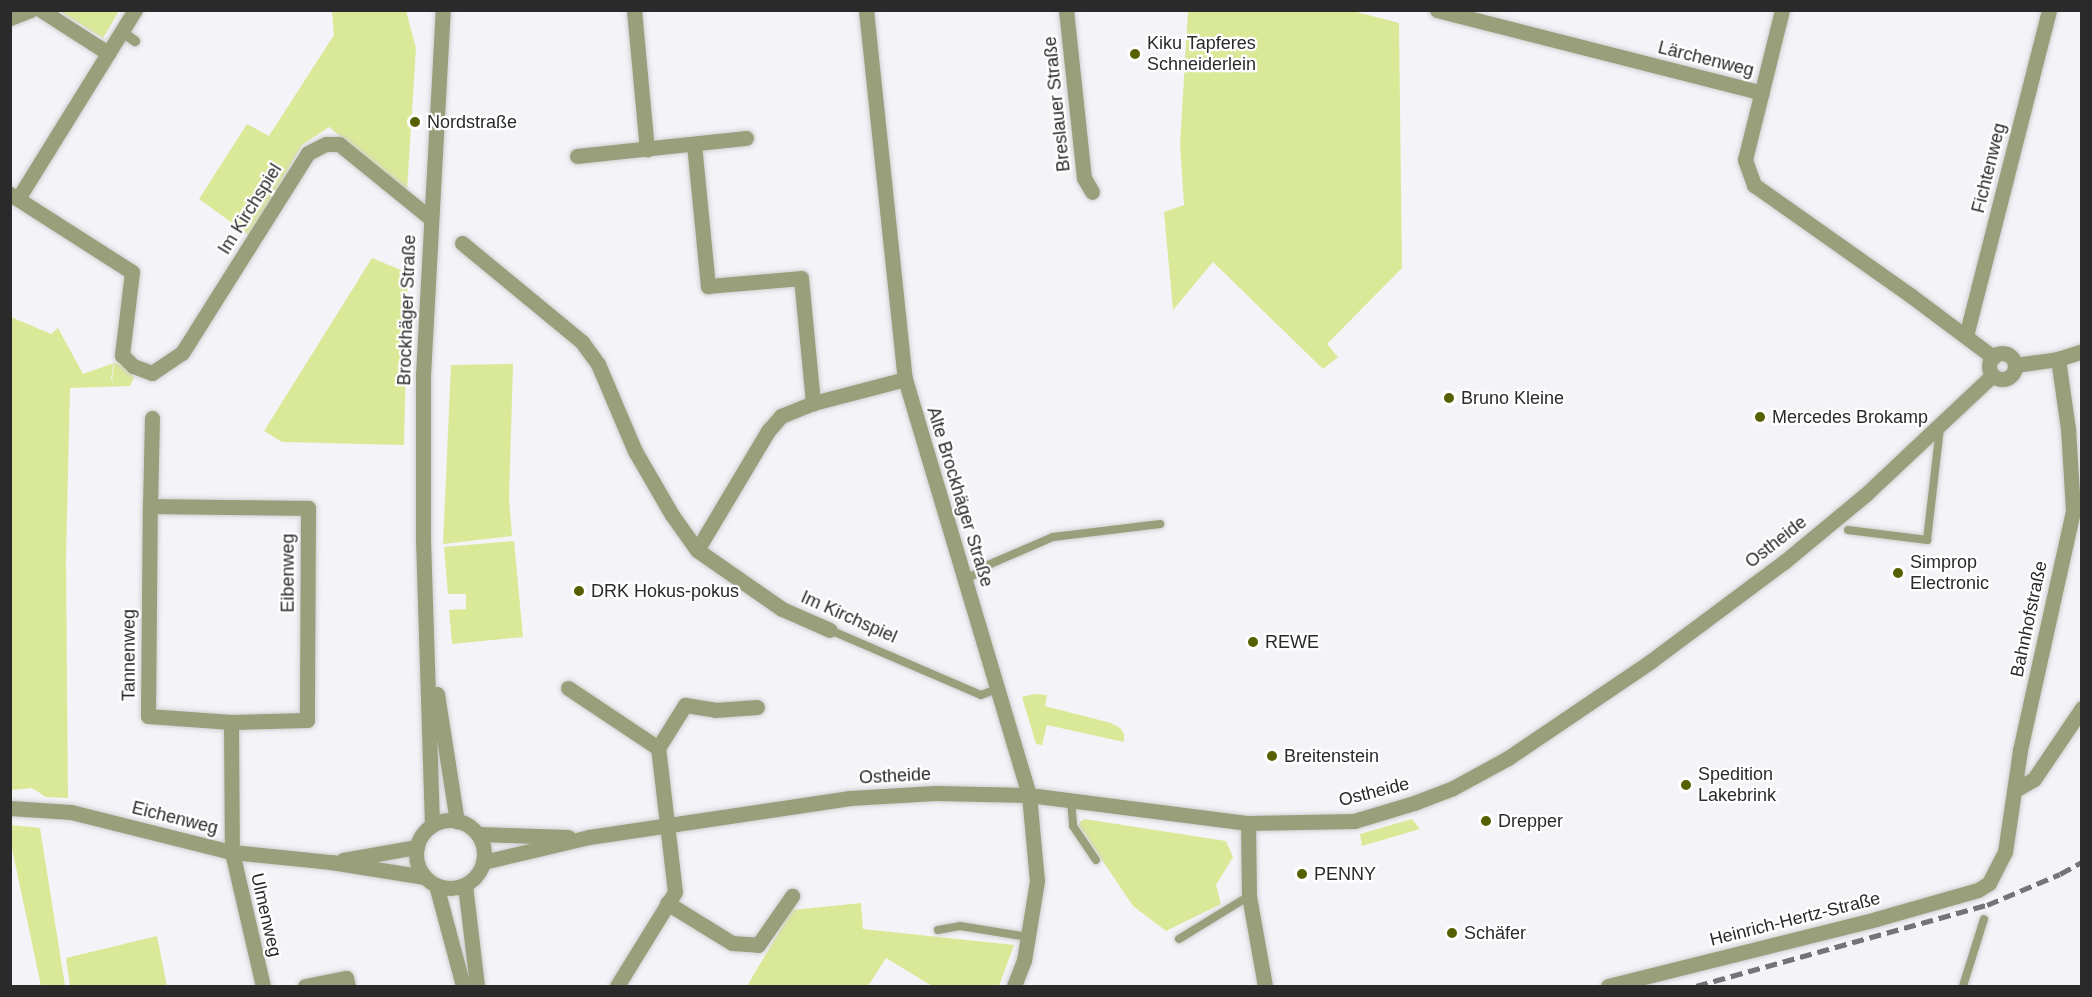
<!DOCTYPE html>
<html>
<head>
<meta charset="utf-8">
<style>
  body { margin:0 }
  #map { position:relative; width:2092px; height:997px; overflow:hidden; background:#f4f3f7; font-family:Arial,sans-serif }
  div>[style] { position:absolute }
  .green>* { inset:0; background:#dae998 }
  .roads { filter:drop-shadow(0 0 2px #d0cfd2) drop-shadow(0 0 2px #d0cfd2) }
  .service>* { height:8px; margin:-4px; padding:0 4px; transform-origin:4px; border-radius:4px; background:#989f7a }
  .pedestrian>* { height:10px; margin:-5px; padding:0 5px; transform-origin:5px; border-radius:5px; background:#989f7a }
  .minor>* { height:15px; margin:-7.5px; padding:0 7.5px; transform-origin:7.5px; border-radius:7.5px; background:#989f7a }
  .minor>.ring { margin:-7.5px; padding:0; box-sizing:content-box; background:none; border:15px solid #989f7a; border-radius:50% }
  .tertiary>* { height:15px; margin:-7.5px; padding:0 7.5px; transform-origin:7.5px; border-radius:7.5px; background:#989f7a }
  .tertiary>.ring { margin:-7.5px; padding:0; box-sizing:content-box; background:none; border:15px solid #989f7a; border-radius:50% }
  .rail>* { height:4.5px; margin-top:-2.25px; transform-origin:0; background:repeating-linear-gradient(90deg,#747476 0 12px,transparent 0 18px) }
  .dots>* { width:16px; height:16px; translate:-50% -50%; box-sizing:border-box; border:3px solid #fff; border-radius:50% }
  span { translate:-50% -50%; white-space:nowrap; text-align:center; line-height:1.15; -webkit-text-stroke:4.5px #fff; paint-order:stroke }
  .poi-label { font-size:18px; color:#2a2a2b }
  .left { translate:0 -50%; text-align:left }
  .street-label { font-size:18px; color:#2a2a2b }
  .frame { position:absolute; inset:0; border:12px solid #2a2a2b; pointer-events:none }
</style>
</head>
<body>
<div id="map">
  <div class="green">
    <div style="clip-path:polygon(59px 11px,119px 11px,103px 38px)"></div>
    <div style="clip-path:polygon(332px 11px,406px 11px,416px 48px,407px 190px,329px 127px,302px 145px,250px 236px,199px 199px,247px 124px,269px 136px,334px 35px)"></div>
    <div style="clip-path:polygon(1188px 11px,1353px 11px,1399px 23px,1402px 268px,1327px 344px,1338px 357px,1323px 369px,1213px 262px,1173px 310px,1164px 212px,1184px 205px,1180px 144px)"></div>
    <div style="clip-path:polygon(372px 258px,408px 273px,404px 445px,282px 442px,264px 431px)"></div>
    <div style="clip-path:polygon(11px 317px,51px 334px,58px 328px,83px 374px,114px 363px,111px 378px,114px 385px,112px 378px,115px 362px,125px 367px,134px 377px,130px 386px,70px 388px,66px 559px,68px 798px,46px 797px,32px 788px,11px 790px)"></div>
    <div style="clip-path:polygon(513px 364px,509px 499px,512px 536px,443px 544px,451px 365px)"></div>
    <div style="clip-path:polygon(514px 541px,523px 637px,452px 644px,449px 610px,466px 609px,466px 594px,448px 594px,444px 547px)"></div>
    <div style="clip-path:polygon(1034px 694px,1047px 695px,1045px 706px,1111px 723px,1120px 728px,1124px 734px,1124px 742px,1047px 725px,1042px 745px,1036px 744px,1022px 697px)"></div>
    <div style="clip-path:polygon(1084px 819px,1226px 841px,1233px 857px,1216px 885px,1221px 904px,1166px 931px,1133px 906px,1078px 824px)"></div>
    <div style="clip-path:polygon(1412px 819px,1420px 829px,1362px 846px,1360px 834px)"></div>
    <div style="clip-path:polygon(10px 825px,40px 828px,65px 986px,41px 986px,11px 844px)"></div>
    <div style="clip-path:polygon(861px 903px,863px 929px,1014px 945px,999px 986px,932px 986px,886px 958px,868px 986px,747px 986px,792px 910px)"></div>
    <div style="clip-path:polygon(157px 936px,167px 986px,70px 986px,66px 958px)"></div>
  </div>
  <div class="roads">
    <div class="service">
      <div style="left:1848px;top:530px;width:80px;rotate:7.2deg"></div>
      <div style="left:1927px;top:540px;width:114px;rotate:-83.4deg"></div>
      <div style="left:965px;top:581px;width:28px;rotate:-35deg"></div>
      <div style="left:988px;top:565px;width:71px;rotate:-23.3deg"></div>
      <div style="left:1053px;top:537px;width:108px;rotate:-6.9deg"></div>
      <div style="left:830px;top:630px;width:164px;rotate:23.3deg"></div>
      <div style="left:981px;top:695px;width:17px;rotate:-21deg"></div>
      <div style="left:1071px;top:801px;width:25px;rotate:85deg"></div>
      <div style="left:1073px;top:826px;width:41px;rotate:55.9deg"></div>
      <div style="left:938px;top:930px;width:22px;rotate:-10deg"></div>
      <div style="left:960px;top:926px;width:69px;rotate:9.2deg"></div>
      <div style="left:1179px;top:939px;width:82px;rotate:-31.6deg"></div>
      <div style="left:1963px;top:986px;width:70px;rotate:-72.6deg"></div>
    </div>
    <div class="pedestrian">
      <div style="left:122px;top:32px;width:16px;rotate:35deg"></div>
    </div>
    <div class="minor">
      <div style="left:41px;top:10px;width:80px;rotate:32.7deg"></div>
      <div style="left:634px;top:10px;width:140px;rotate:84.7deg"></div>
      <div style="left:866px;top:10px;width:371px;rotate:84deg"></div>
      <div style="left:905px;top:379px;width:434px;rotate:73.4deg"></div>
      <div style="left:1029px;top:795px;width:86px;rotate:84.7deg"></div>
      <div style="left:1037px;top:881px;width:80px;rotate:99.3deg"></div>
      <div style="left:1024px;top:960px;width:28px;rotate:111deg"></div>
      <div style="left:1066px;top:10px;width:169px;rotate:83.9deg"></div>
      <div style="left:1084px;top:178px;width:16px;rotate:60deg"></div>
      <div style="left:1437px;top:10px;width:335px;rotate:14.3deg"></div>
      <div style="left:1782px;top:10px;width:154px;rotate:103.9deg"></div>
      <div style="left:1745px;top:160px;width:27px;rotate:70deg"></div>
      <div style="left:1754px;top:185px;width:191px;rotate:35.2deg"></div>
      <div style="left:1910px;top:295px;width:104px;rotate:36.8deg"></div>
      <div style="left:10px;top:18px;width:22px;rotate:-21deg"></div>
      <div style="left:694px;top:144px;width:143px;rotate:84.4deg"></div>
      <div style="left:708px;top:286px;width:93px;rotate:-4.9deg"></div>
      <div style="left:801px;top:278px;width:126px;rotate:84.5deg"></div>
      <div style="left:577px;top:156px;width:170px;rotate:-6.1deg"></div>
      <div style="left:10px;top:194px;width:145px;rotate:32.6deg"></div>
      <div style="left:132px;top:272px;width:84px;rotate:96.9deg"></div>
      <div style="left:122px;top:355px;width:16px;rotate:45deg"></div>
      <div style="left:133px;top:366px;width:20px;rotate:20deg"></div>
      <div style="left:152px;top:373px;width:36px;rotate:-34deg"></div>
      <div style="left:182px;top:353px;width:236px;rotate:-57.8deg"></div>
      <div style="left:308px;top:153px;width:20px;rotate:-27deg"></div>
      <div style="left:326px;top:144px;width:13px"></div>
      <div style="left:339px;top:144px;width:117px;rotate:39.1deg"></div>
      <div style="left:19px;top:197px;width:220px;rotate:-58.2deg"></div>
      <div style="left:462px;top:243px;width:156px;rotate:39.5deg"></div>
      <div style="left:582px;top:342px;width:27px;rotate:54deg"></div>
      <div style="left:598px;top:364px;width:95px;rotate:67deg"></div>
      <div style="left:635px;top:451px;width:74px;rotate:60deg"></div>
      <div style="left:672px;top:515px;width:43px;rotate:54.5deg"></div>
      <div style="left:697px;top:550px;width:103px;rotate:34.8deg"></div>
      <div style="left:782px;top:609px;width:52px;rotate:23.6deg"></div>
      <div style="left:1966px;top:336px;width:336px;rotate:-75.7deg"></div>
      <div class="ring" style="left:1989px;top:353px;width:11px;height:11px"></div>
      <div style="left:2015px;top:365px;width:43px;rotate:-7.9deg"></div>
      <div style="left:2058px;top:359px;width:25px;rotate:-18deg"></div>
      <div style="left:150px;top:506px;width:158px;rotate:0.7deg"></div>
      <div style="left:308px;top:508px;width:212px;rotate:90.3deg"></div>
      <div style="left:307px;top:720px;width:76px;rotate:178.5deg"></div>
      <div style="left:231px;top:722px;width:83px;rotate:-175.9deg"></div>
      <div style="left:148px;top:716px;width:210px;rotate:-89.5deg"></div>
      <div style="left:150px;top:506px;width:88px;rotate:-88.7deg"></div>
      <div style="left:697px;top:550px;width:139px;rotate:-59.2deg"></div>
      <div style="left:768px;top:431px;width:20px;rotate:-49deg"></div>
      <div style="left:781px;top:416px;width:35px;rotate:-22deg"></div>
      <div style="left:813px;top:403px;width:95px;rotate:-14.6deg"></div>
      <div style="left:568px;top:688px;width:108px;rotate:33.7deg"></div>
      <div style="left:231px;top:722px;width:130px;rotate:89.6deg"></div>
      <div style="left:232px;top:852px;width:138px;rotate:77deg"></div>
      <div style="left:2015px;top:790px;width:22px;rotate:-30deg"></div>
      <div style="left:2034px;top:779px;width:86px;rotate:-55.9deg"></div>
      <div style="left:10px;top:808px;width:61px;rotate:3.8deg"></div>
      <div style="left:71px;top:812px;width:166px;rotate:14deg"></div>
      <div style="left:232px;top:852px;width:100px;rotate:5.8deg"></div>
      <div style="left:331px;top:862px;width:95px;rotate:9.1deg"></div>
      <div style="left:1248px;top:823px;width:73px;rotate:89.2deg"></div>
      <div style="left:1249px;top:896px;width:91px;rotate:79.9deg"></div>
      <div style="left:478px;top:834px;width:90px;rotate:1.9deg"></div>
      <div style="left:343px;top:860px;width:75px;rotate:-10deg"></div>
      <div style="left:483px;top:862px;width:109px;rotate:-13.3deg"></div>
      <div style="left:589px;top:837px;width:264px;rotate:-8.5deg"></div>
      <div style="left:850px;top:798px;width:85px;rotate:-3.4deg"></div>
      <div style="left:935px;top:793px;width:94px;rotate:1.2deg"></div>
      <div style="left:1029px;top:795px;width:221px;rotate:7.3deg"></div>
      <div style="left:1248px;top:823px;width:106px;rotate:-1.1deg"></div>
      <div style="left:1354px;top:821px;width:63px;rotate:-16.7deg"></div>
      <div style="left:1414px;top:803px;width:42px;rotate:-21deg"></div>
      <div style="left:1453px;top:788px;width:63px;rotate:-28.6deg"></div>
      <div style="left:1508px;top:758px;width:173px;rotate:-34.1deg"></div>
      <div style="left:1651px;top:661px;width:166px;rotate:-36.7deg"></div>
      <div style="left:1784px;top:562px;width:105px;rotate:-39.6deg"></div>
      <div style="left:1865px;top:495px;width:175px;rotate:-43.2deg"></div>
      <div style="left:667px;top:903px;width:76px;rotate:31.6deg"></div>
      <div style="left:732px;top:943px;width:26px;rotate:4deg"></div>
      <div style="left:758px;top:945px;width:60px;rotate:-55.2deg"></div>
      <div style="left:305px;top:986px;width:42px;rotate:-11deg"></div>
      <div style="left:346px;top:978px;width:8px;rotate:76deg"></div>
      <div style="left:617px;top:986px;width:110px;rotate:-58.3deg"></div>
      <div style="left:675px;top:892px;width:145px;rotate:-96.7deg"></div>
      <div style="left:658px;top:748px;width:51px;rotate:-57.9deg"></div>
      <div style="left:685px;top:705px;width:30px;rotate:9deg"></div>
      <div style="left:715px;top:710px;width:42px;rotate:-4.1deg"></div>
      <div style="left:1608px;top:986px;width:276px;rotate:-14deg"></div>
      <div style="left:1876px;top:919px;width:106px;rotate:-15.9deg"></div>
      <div style="left:1978px;top:890px;width:13px;rotate:-32deg"></div>
      <div style="left:1989px;top:883px;width:35px;rotate:-63deg"></div>
      <div style="left:2005px;top:852px;width:103px;rotate:-81.6deg"></div>
      <div style="left:2020px;top:750px;width:246px;rotate:-77.5deg"></div>
      <div style="left:2073px;top:510px;width:81px;rotate:-93.5deg"></div>
      <div style="left:2068px;top:429px;width:71px;rotate:-98.1deg"></div>
    </div>
    <div class="tertiary">
      <div style="left:437px;top:694px;width:129px;rotate:81.1deg"></div>
      <div class="ring" style="left:416px;top:820px;width:53px;height:53px"></div>
      <div style="left:432px;top:825px;width:287px;rotate:-91.8deg"></div>
      <div style="left:423px;top:538px;width:163px;rotate:-90deg"></div>
      <div style="left:423px;top:375px;width:366px;rotate:-86.9deg"></div>
      <div style="left:436px;top:885px;width:105px;rotate:75deg"></div>
      <div style="left:465px;top:885px;width:102px;rotate:83.2deg"></div>
    </div>
  </div>
  <div class="rail">
    <div style="left:1696px;top:986px;width:302px;rotate:-15.6deg"></div>
    <div style="left:1987px;top:905px;width:79px;rotate:-23deg"></div>
    <div style="left:2060px;top:874px;width:25px;rotate:-29deg"></div>
  </div>
  <div class="dots">
    <div style="left:1135px;top:54px;background:#566000"></div>
    <div style="left:415px;top:122px;background:#566000"></div>
    <div style="left:1449px;top:398px;background:#566000"></div>
    <div style="left:1760px;top:417px;background:#566000"></div>
    <div style="left:1898px;top:573px;background:#566000"></div>
    <div style="left:579px;top:591px;background:#566000"></div>
    <div style="left:1253px;top:642px;background:#566000"></div>
    <div style="left:1272px;top:756px;background:#566000"></div>
    <div style="left:1686px;top:785px;background:#566000"></div>
    <div style="left:1486px;top:821px;background:#566000"></div>
    <div style="left:1302px;top:874px;background:#566000"></div>
    <div style="left:1452px;top:933px;background:#566000"></div>
  </div>
  <div class="poi-label">
    <span class="left" style="left:1147px;top:54px">Kiku Tapferes<br>Schneiderlein</span>
    <span class="left" style="left:427px;top:122px">Nordstraße</span>
    <span class="left" style="left:1461px;top:398px">Bruno Kleine</span>
    <span class="left" style="left:1772px;top:417px">Mercedes Brokamp</span>
    <span class="left" style="left:1910px;top:573px">Simprop<br>Electronic</span>
    <span class="left" style="left:591px;top:591px">DRK Hokus-pokus</span>
    <span class="left" style="left:1265px;top:642px">REWE</span>
    <span class="left" style="left:1284px;top:756px">Breitenstein</span>
    <span class="left" style="left:1698px;top:785px">Spedition<br>Lakebrink</span>
    <span class="left" style="left:1498px;top:821px">Drepper</span>
    <span class="left" style="left:1314px;top:874px">PENNY</span>
    <span class="left" style="left:1464px;top:933px">Schäfer</span>
  </div>
  <div class="street-label">
    <span style="left:1706px;top:59px;rotate:14deg">Lärchenweg</span>
    <span style="left:1057px;top:104px;rotate:-96deg">Breslauer Straße</span>
    <span style="left:1989px;top:168px;rotate:-76deg">Fichtenweg</span>
    <span style="left:250px;top:209px;rotate:-58deg">Im Kirchspiel</span>
    <span style="left:407px;top:310px;rotate:-88deg">Brockhäger Straße</span>
    <span style="left:960px;top:497px;rotate:73deg">Alte Brockhäger Straße</span>
    <span style="left:1776px;top:542px;rotate:-38deg">Ostheide</span>
    <span style="left:288px;top:573px;rotate:-90deg">Eibenweg</span>
    <span style="left:849px;top:617px;rotate:24deg">Im Kirchspiel</span>
    <span style="left:2029px;top:619px;rotate:-78deg">Bahnhofstraße</span>
    <span style="left:129px;top:655px;rotate:-90deg">Tannenweg</span>
    <span style="left:895px;top:776px;rotate:-3deg">Ostheide</span>
    <span style="left:1374px;top:792px;rotate:-14deg">Ostheide</span>
    <span style="left:175px;top:818px;rotate:14deg">Eichenweg</span>
    <span style="left:266px;top:915px;rotate:77deg">Ulmenweg</span>
    <span style="left:1795px;top:919px;rotate:-14deg">Heinrich-Hertz-Straße</span>
  </div>
  <div class="frame"></div>
</div>
</body>
</html>
